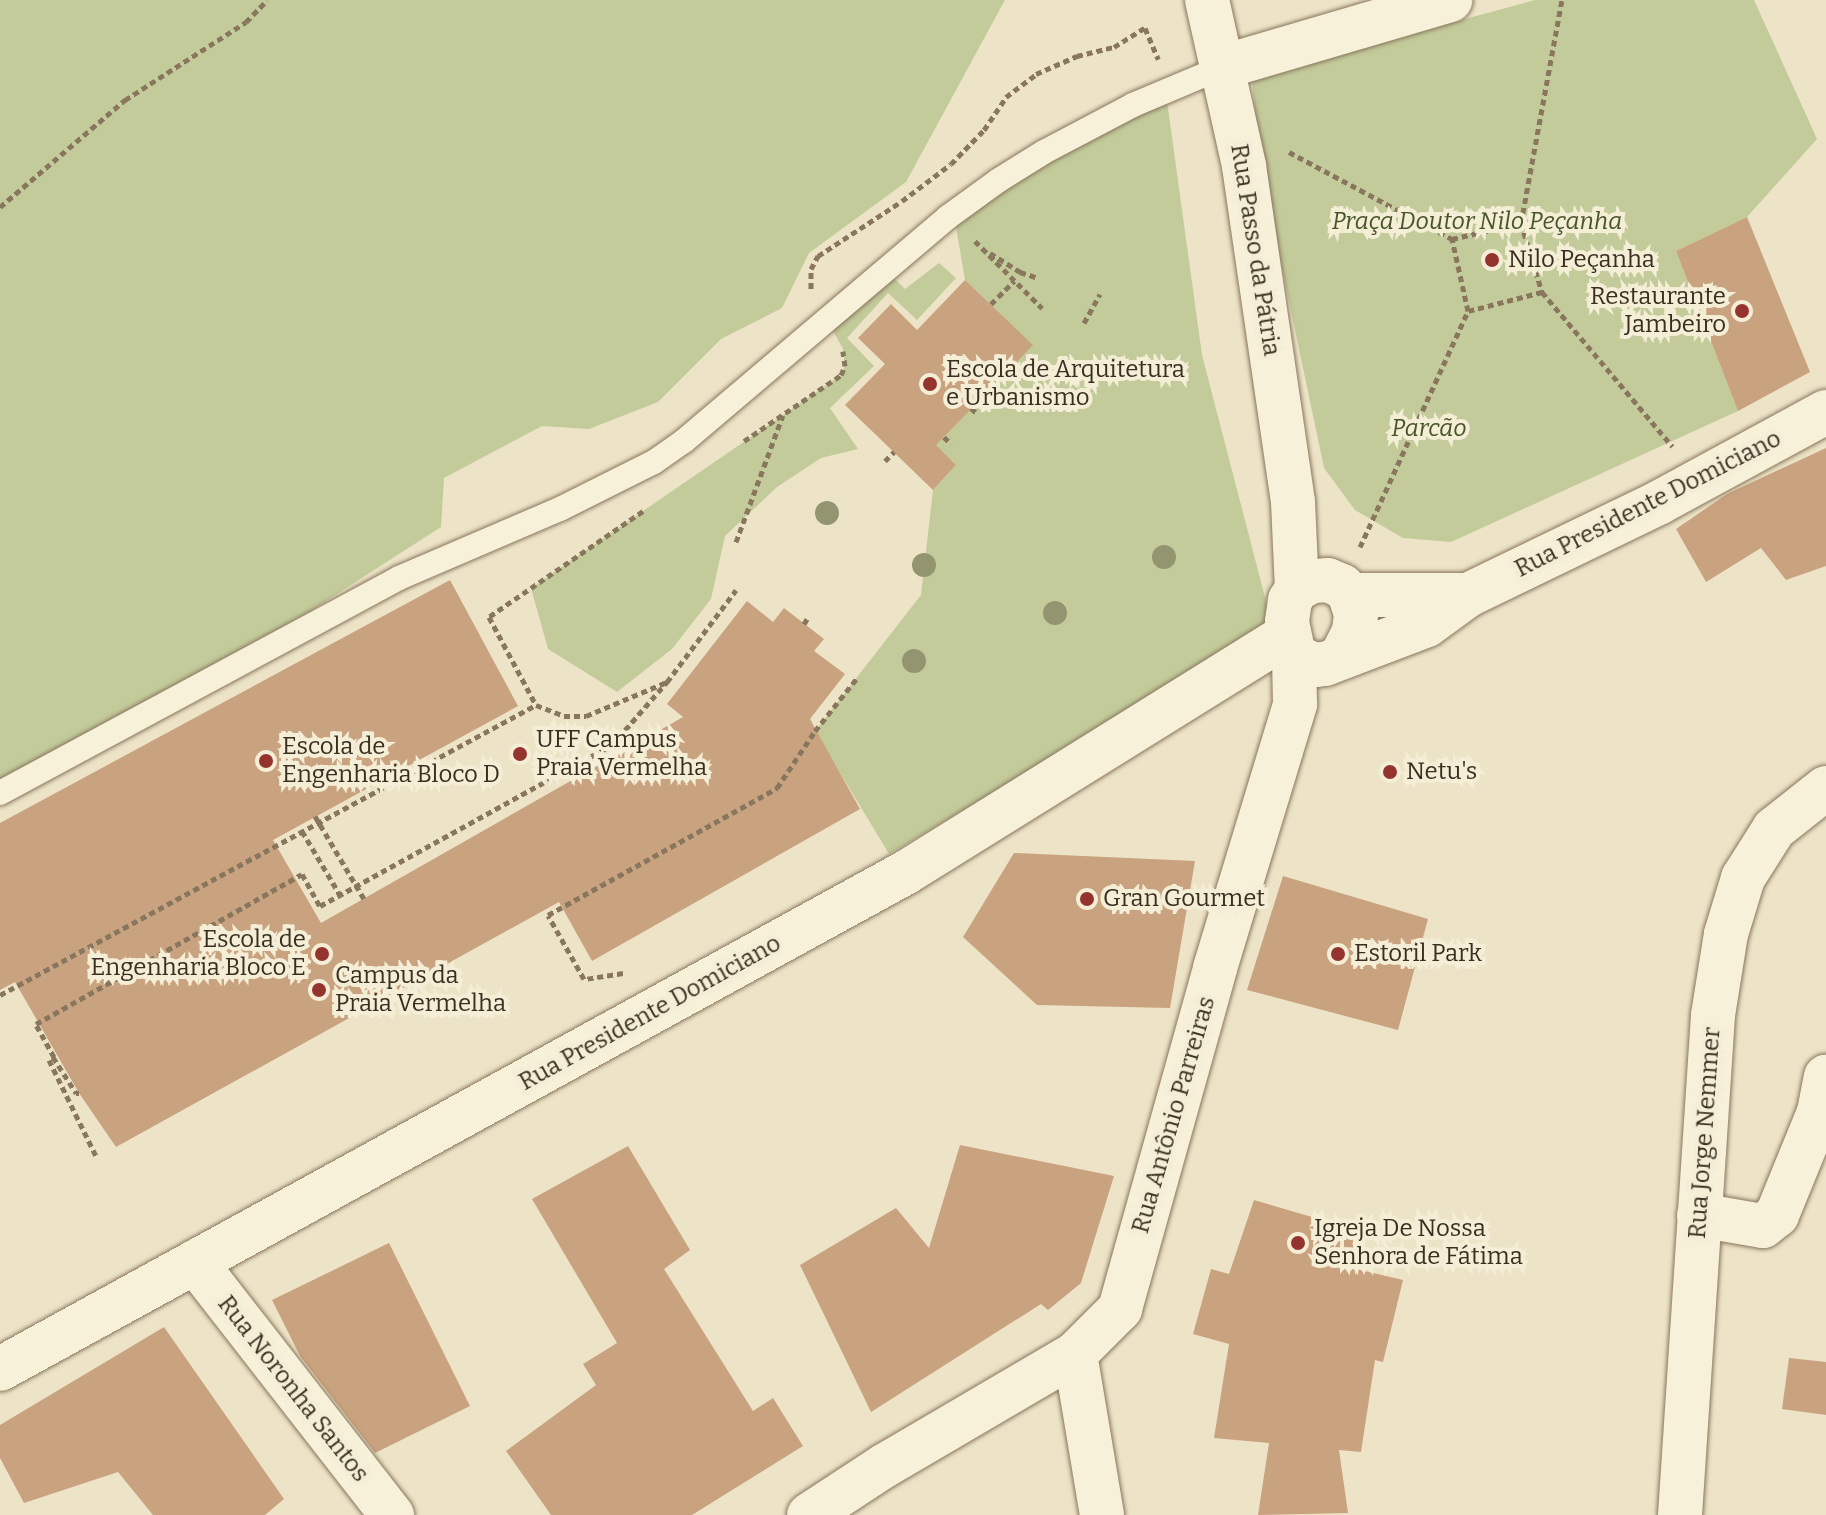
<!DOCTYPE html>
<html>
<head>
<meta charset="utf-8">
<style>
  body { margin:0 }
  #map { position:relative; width:1826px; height:1515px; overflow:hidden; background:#ede4c7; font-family:Bitter,serif }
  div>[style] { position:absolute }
  .green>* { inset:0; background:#c3cb9b }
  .building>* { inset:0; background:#c9a27f }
  .path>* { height:5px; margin-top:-2.5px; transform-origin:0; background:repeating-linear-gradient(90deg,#88765d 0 6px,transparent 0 10px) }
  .roads { filter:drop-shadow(0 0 2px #88765d) drop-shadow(0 0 2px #88765d) }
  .lane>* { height:24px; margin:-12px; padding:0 12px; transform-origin:12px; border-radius:12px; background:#f8f1da }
  .street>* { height:44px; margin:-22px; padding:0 22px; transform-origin:22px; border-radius:22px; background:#f8f1da }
  .secondary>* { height:44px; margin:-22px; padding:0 22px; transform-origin:22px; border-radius:22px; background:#f8f1da }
  .path-bridge>* { height:5px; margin-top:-2.5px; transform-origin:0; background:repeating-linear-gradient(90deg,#88765d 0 6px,transparent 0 10px) }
  .trees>* { width:24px; height:24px; margin:-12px; border-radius:50%; background:#929570 }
  .dots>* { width:22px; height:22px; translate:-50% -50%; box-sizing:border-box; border:4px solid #f4eed7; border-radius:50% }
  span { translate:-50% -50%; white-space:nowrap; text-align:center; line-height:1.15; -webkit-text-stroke:8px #f4eed7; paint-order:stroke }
  .park-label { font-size:24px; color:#475528; font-style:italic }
  .street-label { font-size:24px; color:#392e20 }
  .poi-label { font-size:24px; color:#392e20 }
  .left { translate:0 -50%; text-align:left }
  .right { translate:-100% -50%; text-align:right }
</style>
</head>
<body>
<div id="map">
  <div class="green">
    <div style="clip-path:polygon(0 0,1005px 0,906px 182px,809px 253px,782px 308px,721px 339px,658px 402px,589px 429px,542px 426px,444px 478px,441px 527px,309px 612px,0 780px)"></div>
    <div style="clip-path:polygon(1535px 0,1754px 0,1817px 139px,1747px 217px,1676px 251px,1738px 411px,1451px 542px,1403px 538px,1355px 510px,1324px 468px,1260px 163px,1252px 77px)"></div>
    <div style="clip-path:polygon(1164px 79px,1202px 355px,1273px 628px,889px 854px,815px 731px,921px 595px,933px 490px,956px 465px,935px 445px,1032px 345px,965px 280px,955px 221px)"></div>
    <div style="clip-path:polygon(939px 263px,956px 278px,917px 320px,888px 293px,847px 338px,874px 366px,830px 408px,858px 449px,821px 458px,777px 487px,725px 536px,711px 599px,672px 649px,617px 692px,548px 649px,531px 588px,841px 375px,845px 366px,843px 349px,826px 318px,885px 269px,905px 289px)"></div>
  </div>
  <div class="building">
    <div style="clip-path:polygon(1747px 217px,1810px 372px,1738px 411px,1676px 251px)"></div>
    <div style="clip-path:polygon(965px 280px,1033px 345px,936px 445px,956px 465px,933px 490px,845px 405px,885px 364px,858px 338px,891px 304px,917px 330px)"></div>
    <div style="clip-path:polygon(1826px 448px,1826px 566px,1786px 580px,1761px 548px,1706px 582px,1676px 529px,1727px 494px)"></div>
    <div style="clip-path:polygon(450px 580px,518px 706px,273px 840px,321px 923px,683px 717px,667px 704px,747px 601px,773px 622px,784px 608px,824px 639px,814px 651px,845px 674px,810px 719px,860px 809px,592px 961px,559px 902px,116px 1147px,79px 1093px,15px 982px,0 990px,0 823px)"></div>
    <div style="clip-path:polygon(1014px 853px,1195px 861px,1170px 1008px,1037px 1005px,963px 937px)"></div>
    <div style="clip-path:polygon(1283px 876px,1428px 919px,1398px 1030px,1247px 990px)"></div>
    <div style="clip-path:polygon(960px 1145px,1114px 1176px,1081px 1283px,1048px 1310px,1041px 1304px,871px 1412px,800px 1265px,896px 1208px,929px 1248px)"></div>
    <div style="clip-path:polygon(628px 1146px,690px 1250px,664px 1269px,753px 1411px,773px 1398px,803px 1446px,692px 1515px,551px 1515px,506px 1451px,596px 1385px,583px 1364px,617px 1343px,532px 1199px)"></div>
    <div style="clip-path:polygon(1254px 1200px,1360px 1231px,1348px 1267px,1403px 1280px,1383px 1362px,1375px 1360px,1361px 1452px,1339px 1450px,1348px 1513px,1258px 1515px,1269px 1443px,1214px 1438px,1229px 1344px,1193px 1334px,1211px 1269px,1229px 1274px)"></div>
    <div style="clip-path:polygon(389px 1243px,470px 1406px,375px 1453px,300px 1356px,272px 1300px)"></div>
    <div style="clip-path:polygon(164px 1327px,284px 1499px,265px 1515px,153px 1515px,118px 1472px,24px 1503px,0 1458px,0 1425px)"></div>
    <div style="clip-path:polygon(1789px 1358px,1826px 1362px,1826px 1415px,1782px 1409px)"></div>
  </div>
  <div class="path">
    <div style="left:1289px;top:152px;width:185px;rotate:28.1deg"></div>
    <div style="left:1452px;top:239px;width:71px;rotate:-13.1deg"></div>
    <div style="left:1521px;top:223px;width:72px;rotate:73.1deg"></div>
    <div style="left:1542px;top:292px;width:76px;rotate:165.6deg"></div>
    <div style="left:1468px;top:311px;width:74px;rotate:-102.5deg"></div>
    <div style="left:0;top:207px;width:165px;rotate:-40.6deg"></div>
    <div style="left:125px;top:100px;width:144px;rotate:-32.8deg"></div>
    <div style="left:246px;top:22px;width:30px;rotate:-46deg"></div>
    <div style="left:1521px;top:223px;width:227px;rotate:-79.6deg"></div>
    <div style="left:975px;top:241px;width:95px;rotate:45deg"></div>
    <div style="left:990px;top:253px;width:36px;rotate:32deg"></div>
    <div style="left:1020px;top:272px;width:19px;rotate:18deg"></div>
    <div style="left:811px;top:289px;width:20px;rotate:-90deg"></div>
    <div style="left:811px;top:269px;width:15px;rotate:-62deg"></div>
    <div style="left:818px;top:256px;width:100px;rotate:-33.2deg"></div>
    <div style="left:902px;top:201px;width:61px;rotate:-37.1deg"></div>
    <div style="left:951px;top:164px;width:47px;rotate:-45.9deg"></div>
    <div style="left:984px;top:130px;width:40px;rotate:-56deg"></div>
    <div style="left:1006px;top:97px;width:38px;rotate:-37deg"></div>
    <div style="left:1036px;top:74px;width:45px;rotate:-23.7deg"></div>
    <div style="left:1077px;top:56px;width:38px;rotate:-14deg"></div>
    <div style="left:1114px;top:47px;width:36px;rotate:-32deg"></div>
    <div style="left:1145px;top:28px;width:34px;rotate:67deg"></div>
    <div style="left:1542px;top:292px;width:202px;rotate:49.8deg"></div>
    <div style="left:991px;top:304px;width:33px;rotate:-45deg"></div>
    <div style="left:1084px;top:323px;width:33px;rotate:-61deg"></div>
    <div style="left:971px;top:408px;width:9px;rotate:41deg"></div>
    <div style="left:944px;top:437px;width:10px;rotate:45deg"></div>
    <div style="left:744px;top:441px;width:117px;rotate:-34.2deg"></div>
    <div style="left:841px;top:375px;width:10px;rotate:-66deg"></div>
    <div style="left:845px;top:366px;width:15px;rotate:-98deg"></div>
    <div style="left:885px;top:461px;width:13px;rotate:-45deg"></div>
    <div style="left:643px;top:511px;width:187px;rotate:145.5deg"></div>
    <div style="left:489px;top:617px;width:100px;rotate:61.9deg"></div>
    <div style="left:536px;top:705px;width:30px;rotate:21deg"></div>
    <div style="left:564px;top:716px;width:22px"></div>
    <div style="left:586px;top:716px;width:88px;rotate:-22.8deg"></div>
    <div style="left:736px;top:542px;width:135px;rotate:-69.7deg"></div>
    <div style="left:1360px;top:547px;width:260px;rotate:-65.4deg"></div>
    <div style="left:804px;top:624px;width:6px;rotate:-59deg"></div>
    <div style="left:302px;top:831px;width:74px;rotate:59.3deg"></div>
    <div style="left:623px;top:973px;width:39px;rotate:171deg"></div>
    <div style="left:584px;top:979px;width:73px;rotate:-119.4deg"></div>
    <div style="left:548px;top:915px;width:262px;rotate:-29deg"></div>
    <div style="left:777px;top:788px;width:69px;rotate:-56.3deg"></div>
    <div style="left:815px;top:731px;width:68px;rotate:-51.6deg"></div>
    <div style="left:0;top:995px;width:609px;rotate:-28.42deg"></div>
    <div style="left:53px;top:1057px;width:43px;rotate:57.4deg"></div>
    <div style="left:76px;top:1093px;width:3px"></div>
    <div style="left:54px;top:1057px;width:38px;rotate:-119deg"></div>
    <div style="left:36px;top:1024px;width:305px;rotate:-29.4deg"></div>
    <div style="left:302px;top:874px;width:37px;rotate:61deg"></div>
    <div style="left:320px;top:906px;width:333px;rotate:-28.9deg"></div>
    <div style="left:612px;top:745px;width:84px;rotate:-48.9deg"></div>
    <div style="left:667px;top:682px;width:115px;rotate:-53.1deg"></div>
    <div style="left:49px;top:1060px;width:107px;rotate:63.9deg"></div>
  </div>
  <div class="roads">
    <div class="lane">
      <div style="left:0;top:793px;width:453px;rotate:-28.3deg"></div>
      <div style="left:399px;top:578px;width:175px;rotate:-23.2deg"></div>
      <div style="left:560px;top:509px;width:105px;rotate:-26.6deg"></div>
      <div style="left:654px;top:462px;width:37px;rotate:-35deg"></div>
      <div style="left:684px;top:441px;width:346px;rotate:-40.3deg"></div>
      <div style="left:948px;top:217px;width:63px;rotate:-36deg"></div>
      <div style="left:999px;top:180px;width:53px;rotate:-31.9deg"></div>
      <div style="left:1044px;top:152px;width:101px;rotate:-27.8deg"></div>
      <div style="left:1133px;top:105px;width:98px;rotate:-22.9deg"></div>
    </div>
    <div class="street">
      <div style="left:1223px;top:67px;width:237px;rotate:-16.4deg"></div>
      <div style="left:1699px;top:1215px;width:65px;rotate:9.8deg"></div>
      <div style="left:1763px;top:1226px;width:18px;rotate:-38deg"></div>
      <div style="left:1777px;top:1215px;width:111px;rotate:-67.8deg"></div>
      <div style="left:1819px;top:1112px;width:36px;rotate:-79deg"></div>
      <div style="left:195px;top:1262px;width:321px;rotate:52.1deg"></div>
      <div style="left:0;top:1369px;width:1032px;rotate:-28.73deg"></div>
      <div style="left:905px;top:873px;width:451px;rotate:-31.9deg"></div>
      <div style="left:809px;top:1515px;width:90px;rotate:-33.2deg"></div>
      <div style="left:884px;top:1466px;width:221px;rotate:-30.4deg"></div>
      <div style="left:1102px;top:1515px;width:163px;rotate:-99.5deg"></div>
      <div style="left:1075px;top:1354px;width:64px;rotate:-45deg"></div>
      <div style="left:1120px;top:1309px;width:354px;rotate:-74.4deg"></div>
      <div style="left:1215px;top:968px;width:276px;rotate:-73.1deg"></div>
      <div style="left:1295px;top:704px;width:48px;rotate:-91.2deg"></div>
      <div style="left:1680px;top:1515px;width:501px;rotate:-86.22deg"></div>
      <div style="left:1713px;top:1015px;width:82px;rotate:-80.9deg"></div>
      <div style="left:1726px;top:934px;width:59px;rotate:-73.1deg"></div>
      <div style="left:1743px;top:878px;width:58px;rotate:-57.7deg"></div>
      <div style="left:1774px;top:829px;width:66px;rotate:-38.3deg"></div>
    </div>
    <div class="secondary">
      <div style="left:1207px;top:0;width:170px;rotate:77.4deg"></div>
      <div style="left:1244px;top:166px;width:340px;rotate:81.7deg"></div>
      <div style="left:1293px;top:502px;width:87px;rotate:87.4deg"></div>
      <div style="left:1350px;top:595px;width:118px"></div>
      <div style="left:1341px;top:657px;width:29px;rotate:-63deg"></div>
      <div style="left:1354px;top:631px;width:17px;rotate:-83deg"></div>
      <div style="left:1356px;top:614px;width:20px;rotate:-108deg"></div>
      <div style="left:1350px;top:595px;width:12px;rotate:-132deg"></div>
      <div style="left:1342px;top:586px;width:15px;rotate:-157deg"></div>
      <div style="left:1328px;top:580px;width:16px;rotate:176deg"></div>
      <div style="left:1312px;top:581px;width:17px;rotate:152deg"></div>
      <div style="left:1297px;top:589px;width:13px;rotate:122deg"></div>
      <div style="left:1290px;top:600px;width:22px;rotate:98deg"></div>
      <div style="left:1287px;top:622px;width:35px;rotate:78deg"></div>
      <div style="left:1294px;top:656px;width:23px;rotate:23deg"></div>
      <div style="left:1315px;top:665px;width:10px;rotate:-6deg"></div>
      <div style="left:1325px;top:664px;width:109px;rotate:-20.9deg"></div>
      <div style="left:1427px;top:625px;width:51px;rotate:-36.2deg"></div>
      <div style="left:1468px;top:595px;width:213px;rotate:-25.8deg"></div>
      <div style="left:1660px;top:502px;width:189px;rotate:-28.5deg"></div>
    </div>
  </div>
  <div class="path-bridge">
    <div style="left:315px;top:816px;width:96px;rotate:59.4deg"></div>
  </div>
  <div class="trees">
    <div style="left:827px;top:513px"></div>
    <div style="left:1164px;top:557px"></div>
    <div style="left:924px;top:565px"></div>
    <div style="left:1055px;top:613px"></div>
    <div style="left:914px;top:661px"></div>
  </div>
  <div class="dots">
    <div style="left:1492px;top:260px;background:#95342f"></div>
    <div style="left:1742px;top:311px;background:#95342f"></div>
    <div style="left:930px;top:384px;background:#95342f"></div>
    <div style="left:520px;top:754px;background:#95342f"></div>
    <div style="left:266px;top:761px;background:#95342f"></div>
    <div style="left:1390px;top:772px;background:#95342f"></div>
    <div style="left:1087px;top:899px;background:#95342f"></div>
    <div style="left:322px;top:954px;background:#95342f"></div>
    <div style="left:1338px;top:954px;background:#95342f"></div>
    <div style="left:319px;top:990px;background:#95342f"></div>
    <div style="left:1298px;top:1243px;background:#95342f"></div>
  </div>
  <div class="park-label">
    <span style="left:1477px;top:222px">Praça Doutor Nilo Peçanha</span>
    <span style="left:1429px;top:429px">Parcão</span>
  </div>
  <div class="street-label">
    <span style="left:1255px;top:250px;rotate:81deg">Rua Passo da Pátria</span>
    <span style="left:1648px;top:504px;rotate:-27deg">Rua Presidente Domiciano</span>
    <span style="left:650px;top:1013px;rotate:-29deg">Rua Presidente Domiciano</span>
    <span style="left:1174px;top:1115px;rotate:-74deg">Rua Antônio Parreiras</span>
    <span style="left:1705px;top:1133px;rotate:-86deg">Rua Jorge Nemmer</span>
    <span style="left:293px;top:1389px;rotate:52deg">Rua Noronha Santos</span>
  </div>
  <div class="poi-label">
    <span class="left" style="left:1508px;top:260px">Nilo Peçanha</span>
    <span class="right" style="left:1726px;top:311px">Restaurante<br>Jambeiro</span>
    <span class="left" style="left:946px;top:384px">Escola de Arquitetura<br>e Urbanismo</span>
    <span class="left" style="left:536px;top:754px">UFF Campus<br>Praia Vermelha</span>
    <span class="left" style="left:282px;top:761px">Escola de<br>Engenharia Bloco D</span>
    <span class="left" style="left:1406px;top:772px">Netu's</span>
    <span class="left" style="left:1103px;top:899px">Gran Gourmet</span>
    <span class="right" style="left:306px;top:954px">Escola de<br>Engenharia Bloco E</span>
    <span class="left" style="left:1354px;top:954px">Estoril Park</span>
    <span class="left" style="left:335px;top:990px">Campus da<br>Praia Vermelha</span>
    <span class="left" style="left:1314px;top:1243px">Igreja De Nossa<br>Senhora de Fátima</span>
  </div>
</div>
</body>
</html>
